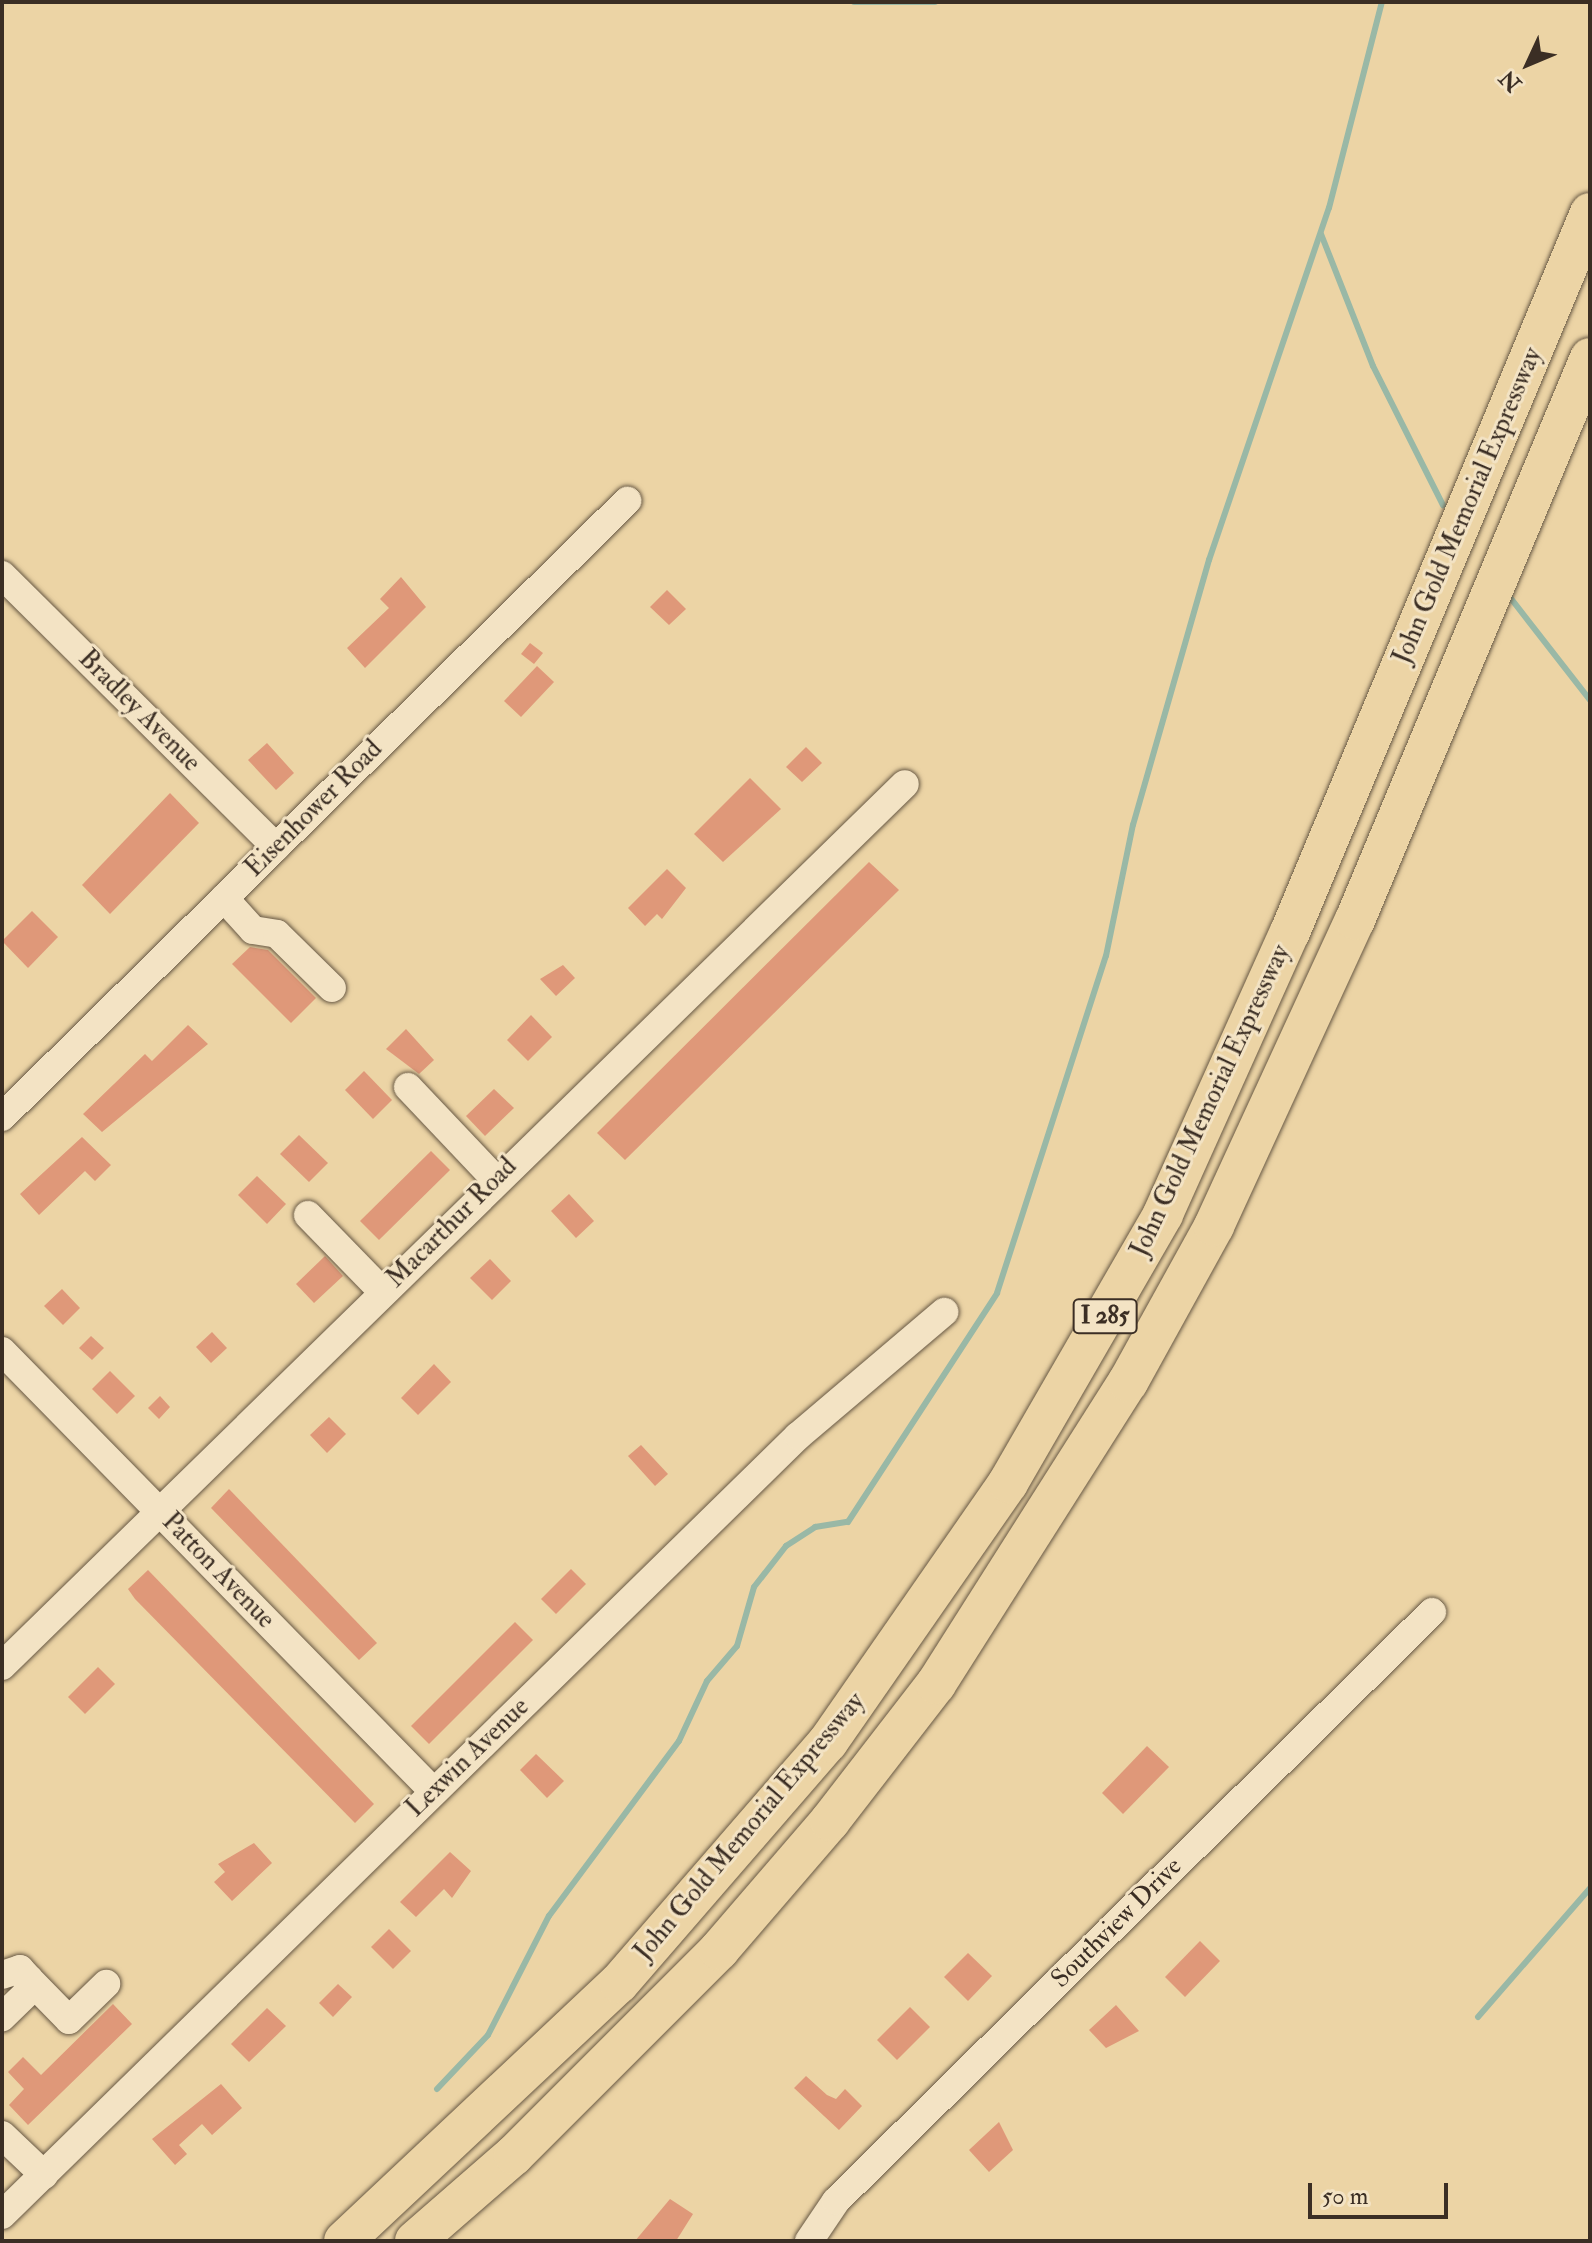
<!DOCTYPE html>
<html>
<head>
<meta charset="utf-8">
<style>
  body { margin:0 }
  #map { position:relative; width:1592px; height:2243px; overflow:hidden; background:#ecd4a5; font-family:"IM FELL Double Pica",serif }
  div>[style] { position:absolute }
  .stream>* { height:6px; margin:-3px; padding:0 3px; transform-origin:3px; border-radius:3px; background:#99b8a6 }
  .building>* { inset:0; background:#df9879 }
  .roads { filter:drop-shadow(0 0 2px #675844) drop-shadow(0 0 2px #675844) }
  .minor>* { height:28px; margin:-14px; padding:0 14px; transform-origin:14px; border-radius:14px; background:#f3e3c4 }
  .highway>* { height:40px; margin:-20px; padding:0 20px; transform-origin:20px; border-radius:20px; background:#ecd4a5 }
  span { translate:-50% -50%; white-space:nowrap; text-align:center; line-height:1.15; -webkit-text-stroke:6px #f3e3c4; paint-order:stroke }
  .shield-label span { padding:2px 6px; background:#f3e3c4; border:2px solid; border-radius:6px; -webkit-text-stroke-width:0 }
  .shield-label { font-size:24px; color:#3b2e24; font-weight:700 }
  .street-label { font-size:26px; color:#3b2e24 }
  .frame { position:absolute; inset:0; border:4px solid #3b2e24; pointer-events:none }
  .north { position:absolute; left:1488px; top:24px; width:80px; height:80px; -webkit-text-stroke:6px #f3e3c4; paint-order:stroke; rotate:226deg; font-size:22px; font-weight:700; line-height:32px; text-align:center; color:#3b2e24 }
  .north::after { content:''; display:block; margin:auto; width:28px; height:36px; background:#3b2e24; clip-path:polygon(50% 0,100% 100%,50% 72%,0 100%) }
  .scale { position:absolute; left:1308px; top:2183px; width:140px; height:36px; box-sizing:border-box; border:4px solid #3b2e24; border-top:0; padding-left:10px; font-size:24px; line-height:28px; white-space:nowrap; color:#3b2e24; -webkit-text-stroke:6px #f3e3c4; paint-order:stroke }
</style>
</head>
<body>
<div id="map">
  <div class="stream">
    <div style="left:854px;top:2px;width:81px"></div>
    <div style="left:1321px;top:234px;width:142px;rotate:68.5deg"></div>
    <div style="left:1373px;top:366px;width:156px;rotate:63.3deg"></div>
    <div style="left:1509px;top:596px;width:132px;rotate:52.1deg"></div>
    <div style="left:1478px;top:2017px;width:171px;rotate:-49deg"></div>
    <div style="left:437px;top:2089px;width:74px;rotate:-46.6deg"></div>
    <div style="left:488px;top:2035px;width:134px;rotate:-62.9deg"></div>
    <div style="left:549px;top:1916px;width:218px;rotate:-53.4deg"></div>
    <div style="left:679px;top:1741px;width:66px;rotate:-65deg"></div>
    <div style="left:707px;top:1681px;width:46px;rotate:-49.4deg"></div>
    <div style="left:737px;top:1646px;width:61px;rotate:-73.9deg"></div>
    <div style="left:754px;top:1587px;width:52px;rotate:-52deg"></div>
    <div style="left:786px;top:1546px;width:35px;rotate:-33deg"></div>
    <div style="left:815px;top:1527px;width:33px;rotate:-9deg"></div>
    <div style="left:848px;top:1522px;width:273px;rotate:-56.9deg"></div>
    <div style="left:997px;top:1293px;width:354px;rotate:-72.1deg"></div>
    <div style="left:1106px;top:956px;width:134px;rotate:-78.4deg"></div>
    <div style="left:1133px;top:825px;width:276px;rotate:-74deg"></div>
    <div style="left:1209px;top:560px;width:372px;rotate:-71.2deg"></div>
    <div style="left:1329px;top:208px;width:213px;rotate:-75.6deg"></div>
  </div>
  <div class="building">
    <div style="clip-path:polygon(401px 577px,426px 607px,365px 668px,347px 648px,389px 608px,380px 599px)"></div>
    <div style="clip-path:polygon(667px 590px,686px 609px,669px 625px,650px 607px)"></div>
    <div style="clip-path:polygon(530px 643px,543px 653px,534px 664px,521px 654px)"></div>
    <div style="clip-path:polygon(537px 666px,554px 682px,521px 717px,504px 701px)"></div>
    <div style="clip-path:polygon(267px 743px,294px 773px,276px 790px,248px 760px)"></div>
    <div style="clip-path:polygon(806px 747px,822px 763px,802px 782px,786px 767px)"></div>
    <div style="clip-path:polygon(750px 778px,781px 809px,723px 862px,694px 834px)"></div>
    <div style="clip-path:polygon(170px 793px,199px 823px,110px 914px,82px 885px)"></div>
    <div style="clip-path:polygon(869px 862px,899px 890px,625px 1160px,597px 1133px)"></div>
    <div style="clip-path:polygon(667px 869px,686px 888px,662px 919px,657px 914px,645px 926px,628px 908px)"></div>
    <div style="clip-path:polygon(32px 911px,58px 937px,28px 968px,2px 941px)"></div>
    <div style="clip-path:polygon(250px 947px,268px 950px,316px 998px,291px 1023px,232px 964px)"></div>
    <div style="clip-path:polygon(563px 965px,575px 978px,556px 996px,540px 979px)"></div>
    <div style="clip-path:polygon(531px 1015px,552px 1037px,528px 1061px,507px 1040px)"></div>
    <div style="clip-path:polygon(188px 1025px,208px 1044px,102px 1132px,83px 1114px,145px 1054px,152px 1061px)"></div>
    <div style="clip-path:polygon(406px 1029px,434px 1060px,419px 1074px,386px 1049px)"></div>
    <div style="clip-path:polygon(364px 1071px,392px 1100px,373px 1119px,345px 1090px)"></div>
    <div style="clip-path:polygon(494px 1089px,514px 1108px,485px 1136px,466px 1116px)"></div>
    <div style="clip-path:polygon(299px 1135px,328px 1163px,309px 1182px,280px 1154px)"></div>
    <div style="clip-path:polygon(82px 1137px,111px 1165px,95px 1181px,85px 1171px,39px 1215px,20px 1194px)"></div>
    <div style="clip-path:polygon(431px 1151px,450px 1170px,379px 1240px,360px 1221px)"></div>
    <div style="clip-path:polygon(257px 1176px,286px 1204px,267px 1224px,238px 1195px)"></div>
    <div style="clip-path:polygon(569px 1194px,594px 1221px,576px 1238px,551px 1211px)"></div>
    <div style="clip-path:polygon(325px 1256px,343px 1276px,314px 1303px,296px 1284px)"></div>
    <div style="clip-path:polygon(490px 1259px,511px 1281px,492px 1300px,470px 1278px)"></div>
    <div style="clip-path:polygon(62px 1289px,80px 1308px,63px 1325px,44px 1306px)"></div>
    <div style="clip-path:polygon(212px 1332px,227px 1348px,211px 1363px,196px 1347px)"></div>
    <div style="clip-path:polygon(91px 1336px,104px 1348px,92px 1360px,79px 1348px)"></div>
    <div style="clip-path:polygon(434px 1364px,451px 1382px,418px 1415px,401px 1398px)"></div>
    <div style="clip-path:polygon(110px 1371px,135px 1396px,117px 1414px,92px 1389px)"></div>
    <div style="clip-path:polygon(160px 1396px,170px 1407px,159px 1419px,148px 1408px)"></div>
    <div style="clip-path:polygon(329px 1417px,346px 1434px,327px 1453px,310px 1435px)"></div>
    <div style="clip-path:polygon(641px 1445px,668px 1474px,655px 1486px,628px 1456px)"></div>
    <div style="clip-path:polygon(229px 1489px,377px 1643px,359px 1660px,211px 1508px)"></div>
    <div style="clip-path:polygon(571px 1569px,586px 1584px,556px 1614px,541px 1599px)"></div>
    <div style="clip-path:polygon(148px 1570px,374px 1804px,355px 1823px,135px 1599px,128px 1589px)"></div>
    <div style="clip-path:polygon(515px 1622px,533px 1640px,429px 1744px,411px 1726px)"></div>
    <div style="clip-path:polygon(98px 1667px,115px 1684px,85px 1714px,68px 1697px)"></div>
    <div style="clip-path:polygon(1147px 1746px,1169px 1767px,1123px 1814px,1102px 1793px)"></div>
    <div style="clip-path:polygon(536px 1754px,564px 1781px,547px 1798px,520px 1770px)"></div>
    <div style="clip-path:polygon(254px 1843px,272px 1863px,232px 1901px,214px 1882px,225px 1872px,218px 1864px)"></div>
    <div style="clip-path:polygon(450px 1852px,471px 1871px,452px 1898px,444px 1889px,416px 1917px,400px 1902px)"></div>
    <div style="clip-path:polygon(389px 1929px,411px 1951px,393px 1969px,371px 1947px)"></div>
    <div style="clip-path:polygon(1200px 1941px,1220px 1961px,1185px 1997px,1165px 1977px)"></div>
    <div style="clip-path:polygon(968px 1953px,992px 1976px,968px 2001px,944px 1977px)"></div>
    <div style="clip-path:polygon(338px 1984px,352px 1997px,333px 2017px,319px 2003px)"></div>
    <div style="clip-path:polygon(113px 2004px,132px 2024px,28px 2125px,9px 2105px,24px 2089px,8px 2072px,23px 2057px,41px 2075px)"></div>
    <div style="clip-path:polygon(1116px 2005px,1139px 2031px,1106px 2048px,1089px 2030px)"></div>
    <div style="clip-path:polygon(910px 2007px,930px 2027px,897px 2060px,877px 2040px)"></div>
    <div style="clip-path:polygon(267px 2008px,286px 2026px,249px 2062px,231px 2044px)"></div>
    <div style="clip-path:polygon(806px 2076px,827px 2095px,836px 2099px,845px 2089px,862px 2106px,839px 2130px,794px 2088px)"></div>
    <div style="clip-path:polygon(221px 2084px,242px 2108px,212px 2135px,202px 2124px,179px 2145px,187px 2154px,175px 2165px,152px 2139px)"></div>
    <div style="clip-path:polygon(999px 2122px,1013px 2150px,989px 2172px,969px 2150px)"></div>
    <div style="clip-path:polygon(670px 2199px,693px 2214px,676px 2241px,635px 2241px)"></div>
  </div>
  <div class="roads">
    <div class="minor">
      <div style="left:2px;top:575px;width:386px;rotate:44.8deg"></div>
      <div style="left:224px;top:898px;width:43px;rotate:47.8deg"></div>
      <div style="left:253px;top:930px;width:24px;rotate:9deg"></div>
      <div style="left:277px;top:934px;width:77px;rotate:44.5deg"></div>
      <div style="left:408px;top:1087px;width:127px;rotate:46.6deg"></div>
      <div style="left:2px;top:1117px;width:878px;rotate:-44.58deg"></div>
      <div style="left:308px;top:1215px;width:106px;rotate:45.8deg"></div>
      <div style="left:2px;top:1351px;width:617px;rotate:45.59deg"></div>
      <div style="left:2px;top:1666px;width:1262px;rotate:-44.33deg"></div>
      <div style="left:2px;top:1975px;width:19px;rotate:-18deg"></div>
      <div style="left:20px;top:1969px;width:13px;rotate:48deg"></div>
      <div style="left:29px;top:1979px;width:14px;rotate:98deg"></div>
      <div style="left:27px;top:1993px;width:35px;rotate:136deg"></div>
      <div style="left:29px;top:1979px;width:57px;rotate:45.7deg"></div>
      <div style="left:69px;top:2020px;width:52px;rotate:-44.2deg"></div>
      <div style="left:2px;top:2135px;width:58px;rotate:43.6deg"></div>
      <div style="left:2px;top:2215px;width:1114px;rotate:-44.38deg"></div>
      <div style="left:798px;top:1436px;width:192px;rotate:-40.3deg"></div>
      <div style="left:809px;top:2241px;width:48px;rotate:-56deg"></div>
      <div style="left:836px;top:2201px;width:838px;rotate:-44.66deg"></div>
    </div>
    <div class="highway">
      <div style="left:344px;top:2241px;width:377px;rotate:-43.2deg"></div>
      <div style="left:619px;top:1983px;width:319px;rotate:-49.1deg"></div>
      <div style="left:828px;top:1742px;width:315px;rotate:-55.2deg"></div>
      <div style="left:1008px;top:1483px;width:310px;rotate:-60deg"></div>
      <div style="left:1163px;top:1214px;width:309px;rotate:-65.8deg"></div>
      <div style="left:1290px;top:932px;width:779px;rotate:-67.35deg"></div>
      <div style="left:415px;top:2241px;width:131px;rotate:-41deg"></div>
      <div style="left:514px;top:2155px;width:290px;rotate:-45deg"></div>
      <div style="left:719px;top:1950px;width:170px;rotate:-49.3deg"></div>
      <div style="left:830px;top:1821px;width:173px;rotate:-52.3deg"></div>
      <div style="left:936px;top:1684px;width:358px;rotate:-57.6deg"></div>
      <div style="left:1128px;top:1382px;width:178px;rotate:-61.1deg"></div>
      <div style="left:1214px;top:1226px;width:337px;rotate:-65.3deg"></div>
      <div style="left:1355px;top:920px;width:609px;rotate:-67.31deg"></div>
    </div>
  </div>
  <div class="shield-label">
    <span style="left:1105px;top:1316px">I 285</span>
  </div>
  <div class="street-label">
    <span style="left:1468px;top:506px;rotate:-67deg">John Gold Memorial Expressway</span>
    <span style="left:139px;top:711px;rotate:45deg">Bradley Avenue</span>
    <span style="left:314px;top:809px;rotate:-45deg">Eisenhower Road</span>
    <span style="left:1211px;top:1101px;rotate:-65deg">John Gold Memorial Expressway</span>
    <span style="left:452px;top:1223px;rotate:-45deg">Macarthur Road</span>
    <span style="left:218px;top:1571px;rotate:46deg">Patton Avenue</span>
    <span style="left:468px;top:1758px;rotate:-44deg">Lexwin Avenue</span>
    <span style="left:750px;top:1827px;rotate:-50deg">John Gold Memorial Expressway</span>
    <span style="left:1117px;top:1923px;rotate:-45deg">Southview Drive</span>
  </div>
  <div class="frame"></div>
  <div class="north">N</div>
  <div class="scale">50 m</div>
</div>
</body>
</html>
